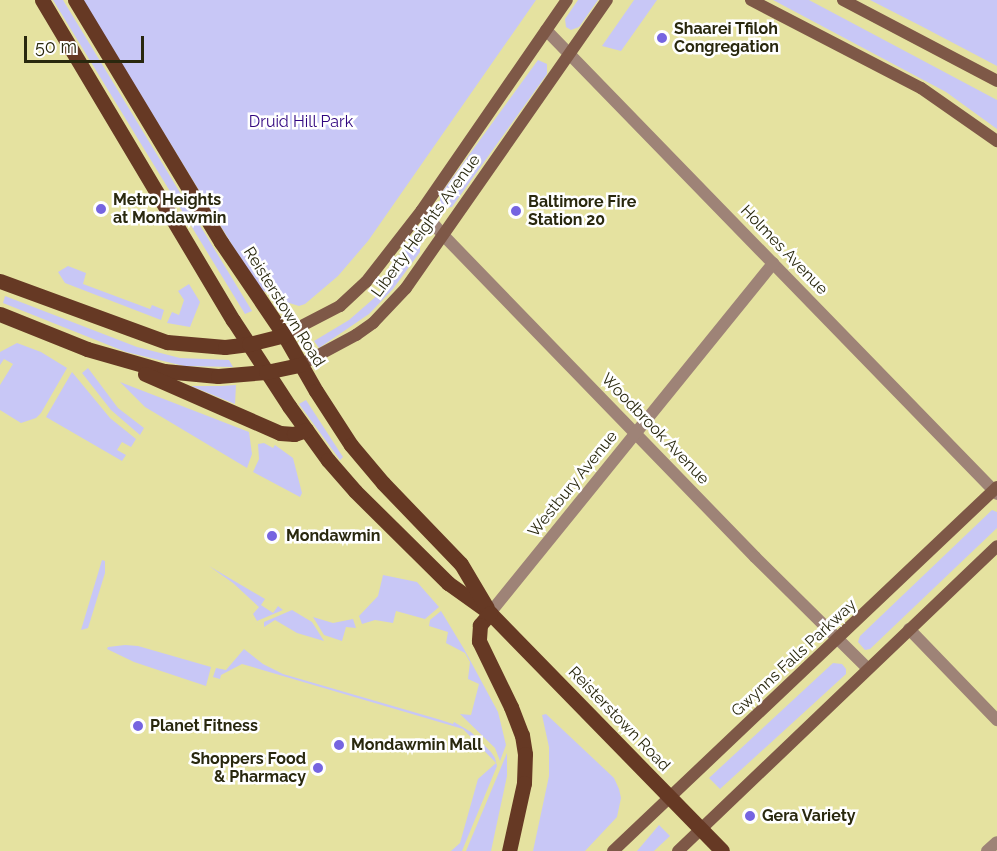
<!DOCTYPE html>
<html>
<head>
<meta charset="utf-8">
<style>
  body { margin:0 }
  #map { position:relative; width:997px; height:851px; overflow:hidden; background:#e5e2a0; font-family:Raleway,sans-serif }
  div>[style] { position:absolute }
  .green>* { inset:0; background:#c8c7f6 }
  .street>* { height:12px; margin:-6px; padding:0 6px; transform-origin:6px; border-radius:6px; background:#9e8377 }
  .secondary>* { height:12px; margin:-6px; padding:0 6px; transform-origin:6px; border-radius:6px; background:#7e5847 }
  .primary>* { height:15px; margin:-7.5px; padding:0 7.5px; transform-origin:7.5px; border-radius:7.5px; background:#663924 }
  .dots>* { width:16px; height:16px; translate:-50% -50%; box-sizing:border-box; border:3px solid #fff; border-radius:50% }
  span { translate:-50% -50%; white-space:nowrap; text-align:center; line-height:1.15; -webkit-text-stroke:5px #fff; paint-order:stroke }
  .poi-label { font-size:16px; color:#29280e; font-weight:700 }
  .left { translate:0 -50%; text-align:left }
  .right { translate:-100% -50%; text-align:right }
  .park-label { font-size:16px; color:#30057f }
  .street-label { font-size:16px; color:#29280e }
  .scale { position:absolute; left:24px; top:36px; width:120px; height:27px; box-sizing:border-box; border:3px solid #29280e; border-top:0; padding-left:8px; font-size:18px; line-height:21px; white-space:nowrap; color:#29280e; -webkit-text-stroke:4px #fff; paint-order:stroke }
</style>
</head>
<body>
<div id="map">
  <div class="green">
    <div style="clip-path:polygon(53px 0,63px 0,252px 311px,245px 314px)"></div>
    <div style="clip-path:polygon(83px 0,536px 0,368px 241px,338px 276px,305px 304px,299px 306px,286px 302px,273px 292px,270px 294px,259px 289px)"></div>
    <div style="clip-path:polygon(578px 0,598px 0,579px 27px,571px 30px,566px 27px,565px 19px)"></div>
    <div style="clip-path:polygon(634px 0,657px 0,621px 51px,602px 46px)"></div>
    <div style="clip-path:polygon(773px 0,809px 0,997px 100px,997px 129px,946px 92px)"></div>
    <div style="clip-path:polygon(870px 0,997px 0,997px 66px,921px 26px)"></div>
    <div style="clip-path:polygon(538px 60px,547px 64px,547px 74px,452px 207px,443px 208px,440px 203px,440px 195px)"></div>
    <div style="clip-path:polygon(413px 242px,420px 247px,420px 252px,393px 289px,369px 314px,319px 348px,314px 341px,349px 320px,380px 293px,392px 276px,404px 245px)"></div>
    <div style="clip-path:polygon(68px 266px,86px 273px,83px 284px,150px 309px,152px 305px,164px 310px,161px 320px,65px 283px,58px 272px)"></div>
    <div style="clip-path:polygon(189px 284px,200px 302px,190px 327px,167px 323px,172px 312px,179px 315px,184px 300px,178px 291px)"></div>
    <div style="clip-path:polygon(5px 296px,137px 347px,180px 358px,229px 360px,233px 367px,184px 366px,126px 352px,3px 303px)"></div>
    <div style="clip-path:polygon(17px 343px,41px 352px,67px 368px,41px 413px,36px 418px,21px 423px,0 410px,0 385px,13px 364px,4px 359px,0 365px,0 352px)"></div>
    <div style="clip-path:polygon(88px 368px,118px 408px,144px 428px,140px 435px,111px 410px,82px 373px)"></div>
    <div style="clip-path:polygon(72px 372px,110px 418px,136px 439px,131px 447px,122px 442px,117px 450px,126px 455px,122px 461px,46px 417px)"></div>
    <div style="clip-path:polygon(120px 382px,249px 432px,252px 454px,247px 468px,145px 407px)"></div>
    <div style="clip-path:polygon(236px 385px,235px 404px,191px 386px,221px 386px)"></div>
    <div style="clip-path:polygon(306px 400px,343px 457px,340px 460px,299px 404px)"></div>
    <div style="clip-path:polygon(264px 443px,273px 448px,275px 445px,293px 458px,302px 493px,300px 497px,253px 472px,259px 459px,258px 444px)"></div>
    <div style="clip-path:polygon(992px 510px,997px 512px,997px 528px,870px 649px,865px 650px,858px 642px,860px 636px)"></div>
    <div style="clip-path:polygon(102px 560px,105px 561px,105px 573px,88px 628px,81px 630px)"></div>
    <div style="clip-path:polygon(209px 566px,265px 599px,261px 605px,273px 613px,278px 606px,283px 610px,257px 621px,253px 614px,259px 607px,233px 583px)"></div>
    <div style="clip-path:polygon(383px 575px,417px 582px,439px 607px,425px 619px,396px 611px,393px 623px,375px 620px,362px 624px,359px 616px,378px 596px)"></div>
    <div style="clip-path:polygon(292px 610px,312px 622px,324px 641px,297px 633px,275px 620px,264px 627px,264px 622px)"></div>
    <div style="clip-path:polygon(441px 611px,464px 649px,498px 712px,506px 745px,500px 761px,495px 748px,460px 714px,471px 715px,479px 684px,468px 679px,470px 662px,465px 653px,446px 643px,448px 632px,429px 626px,430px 620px)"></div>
    <div style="clip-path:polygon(313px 617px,333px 623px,353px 619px,356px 628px,346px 627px,342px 641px,324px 635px)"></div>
    <div style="clip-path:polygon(125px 645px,138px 646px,211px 667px,206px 686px,134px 662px,107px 649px,108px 647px)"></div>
    <div style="clip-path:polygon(244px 649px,263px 664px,283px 674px,441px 720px,453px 724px,454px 722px,471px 732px,491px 752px,495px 758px,497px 766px,462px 851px,451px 851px,460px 843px,478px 779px,496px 763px,463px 729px,242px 664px,221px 675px,220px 679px,213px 677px,216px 668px,226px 670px)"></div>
    <div style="clip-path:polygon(833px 663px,842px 664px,846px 669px,846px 674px,720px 789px,709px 778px)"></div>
    <div style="clip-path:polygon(546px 714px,614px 778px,619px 789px,621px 798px,617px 817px,585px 851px,533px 851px,549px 776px,549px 747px,542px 715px)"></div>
    <div style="clip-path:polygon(507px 753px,507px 776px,491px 851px,466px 851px)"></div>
    <div style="clip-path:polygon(659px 825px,670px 836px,654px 851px,637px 851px)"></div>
  </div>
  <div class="street">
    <div style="left:546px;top:30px;width:647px;rotate:45.81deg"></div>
    <div style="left:422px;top:210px;width:34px;rotate:50deg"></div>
    <div style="left:444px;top:236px;width:447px;rotate:45.9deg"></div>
    <div style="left:755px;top:557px;width:159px;rotate:44.7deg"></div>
    <div style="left:490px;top:613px;width:450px;rotate:-51deg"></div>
    <div style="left:909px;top:629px;width:127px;rotate:46deg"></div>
    <div style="left:987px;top:851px;width:13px;rotate:-42deg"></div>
  </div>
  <div class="secondary">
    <div style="left:751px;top:0;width:191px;rotate:27.4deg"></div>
    <div style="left:921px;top:88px;width:93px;rotate:34.9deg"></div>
    <div style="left:843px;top:0;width:174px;rotate:27.7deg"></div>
    <div style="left:284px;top:335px;width:63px;rotate:-27.4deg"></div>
    <div style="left:340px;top:306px;width:35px;rotate:-43deg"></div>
    <div style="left:366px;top:282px;width:91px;rotate:-52.1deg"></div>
    <div style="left:422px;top:210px;width:255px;rotate:-55.4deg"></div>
    <div style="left:300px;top:365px;width:64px;rotate:-28.2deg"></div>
    <div style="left:356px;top:335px;width:21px;rotate:-35deg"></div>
    <div style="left:373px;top:323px;width:48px;rotate:-46.7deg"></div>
    <div style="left:406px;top:288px;width:351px;rotate:-55.1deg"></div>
    <div style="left:613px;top:851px;width:529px;rotate:-43.47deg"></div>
    <div style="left:678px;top:851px;width:441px;rotate:-43.7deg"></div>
  </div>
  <div class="primary">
    <div style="left:42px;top:0;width:373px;rotate:59.2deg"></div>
    <div style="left:233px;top:320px;width:103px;rotate:56.9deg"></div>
    <div style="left:289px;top:406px;width:67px;rotate:54.2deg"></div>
    <div style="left:328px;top:460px;width:41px;rotate:48.9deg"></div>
    <div style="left:355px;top:491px;width:131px;rotate:44.7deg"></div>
    <div style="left:448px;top:583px;width:52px;rotate:35.5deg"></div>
    <div style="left:490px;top:613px;width:332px;rotate:45.7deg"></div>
    <div style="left:75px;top:0;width:283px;rotate:58.9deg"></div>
    <div style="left:221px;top:242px;width:112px;rotate:55.9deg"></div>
    <div style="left:284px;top:335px;width:64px;rotate:60.3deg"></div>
    <div style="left:316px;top:391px;width:64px;rotate:57.1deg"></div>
    <div style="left:351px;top:445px;width:50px;rotate:49.9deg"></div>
    <div style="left:383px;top:483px;width:112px;rotate:46.1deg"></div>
    <div style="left:461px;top:564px;width:51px;rotate:59.4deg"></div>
    <div style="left:0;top:281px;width:178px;rotate:20.1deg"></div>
    <div style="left:167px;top:342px;width:58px;rotate:4.9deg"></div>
    <div style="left:225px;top:347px;width:24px;rotate:-7deg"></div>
    <div style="left:249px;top:344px;width:36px;rotate:-14deg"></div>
    <div style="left:0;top:314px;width:94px;rotate:21.9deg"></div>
    <div style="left:87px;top:349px;width:80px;rotate:15.9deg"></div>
    <div style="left:164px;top:371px;width:54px;rotate:5.3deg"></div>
    <div style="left:218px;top:376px;width:48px;rotate:-4.8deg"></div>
    <div style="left:266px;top:372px;width:35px;rotate:-12deg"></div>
    <div style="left:145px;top:374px;width:147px;rotate:23.6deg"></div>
    <div style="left:280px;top:433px;width:14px;rotate:4deg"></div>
    <div style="left:294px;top:434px;width:13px;rotate:-18deg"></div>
    <div style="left:490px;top:613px;width:16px;rotate:130deg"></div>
    <div style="left:480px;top:625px;width:16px;rotate:94deg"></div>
    <div style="left:479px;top:641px;width:73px;rotate:64.1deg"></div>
    <div style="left:511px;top:707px;width:30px;rotate:69deg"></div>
    <div style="left:522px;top:735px;width:19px;rotate:81deg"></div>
    <div style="left:525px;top:754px;width:29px;rotate:92deg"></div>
    <div style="left:524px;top:783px;width:70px;rotate:102.4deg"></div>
  </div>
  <div class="dots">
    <div style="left:662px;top:38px;background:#7665e0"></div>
    <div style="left:101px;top:209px;background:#7665e0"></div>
    <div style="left:516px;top:211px;background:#7665e0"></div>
    <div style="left:272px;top:536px;background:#7665e0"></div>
    <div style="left:138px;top:726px;background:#7665e0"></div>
    <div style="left:339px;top:745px;background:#7665e0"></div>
    <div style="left:318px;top:768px;background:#7665e0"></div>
    <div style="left:750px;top:816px;background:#7665e0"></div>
  </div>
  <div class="poi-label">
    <span class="left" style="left:674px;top:38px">Shaarei Tfiloh<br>Congregation</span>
    <span class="left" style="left:113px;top:209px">Metro Heights<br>at Mondawmin</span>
    <span class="left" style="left:528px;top:211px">Baltimore Fire<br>Station 20</span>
    <span class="left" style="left:286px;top:536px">Mondawmin</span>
    <span class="left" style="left:150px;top:726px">Planet Fitness</span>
    <span class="left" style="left:351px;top:745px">Mondawmin Mall</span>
    <span class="right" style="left:306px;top:768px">Shoppers Food<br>&amp; Pharmacy</span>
    <span class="left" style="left:762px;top:816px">Gera Variety</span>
  </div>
  <div class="park-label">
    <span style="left:301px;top:122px">Druid Hill Park</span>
  </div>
  <div class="street-label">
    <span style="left:426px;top:226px;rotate:-54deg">Liberty Heights Avenue</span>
    <span style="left:784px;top:250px;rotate:46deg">Holmes Avenue</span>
    <span style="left:284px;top:307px;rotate:58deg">Reisterstown Road</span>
    <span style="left:655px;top:429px;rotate:46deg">Woodbrook Avenue</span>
    <span style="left:573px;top:484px;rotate:-51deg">Westbury Avenue</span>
    <span style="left:794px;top:658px;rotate:-43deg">Gwynns Falls Parkway</span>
    <span style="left:619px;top:719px;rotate:46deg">Reisterstown Road</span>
  </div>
  <div class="scale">50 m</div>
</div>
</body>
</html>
